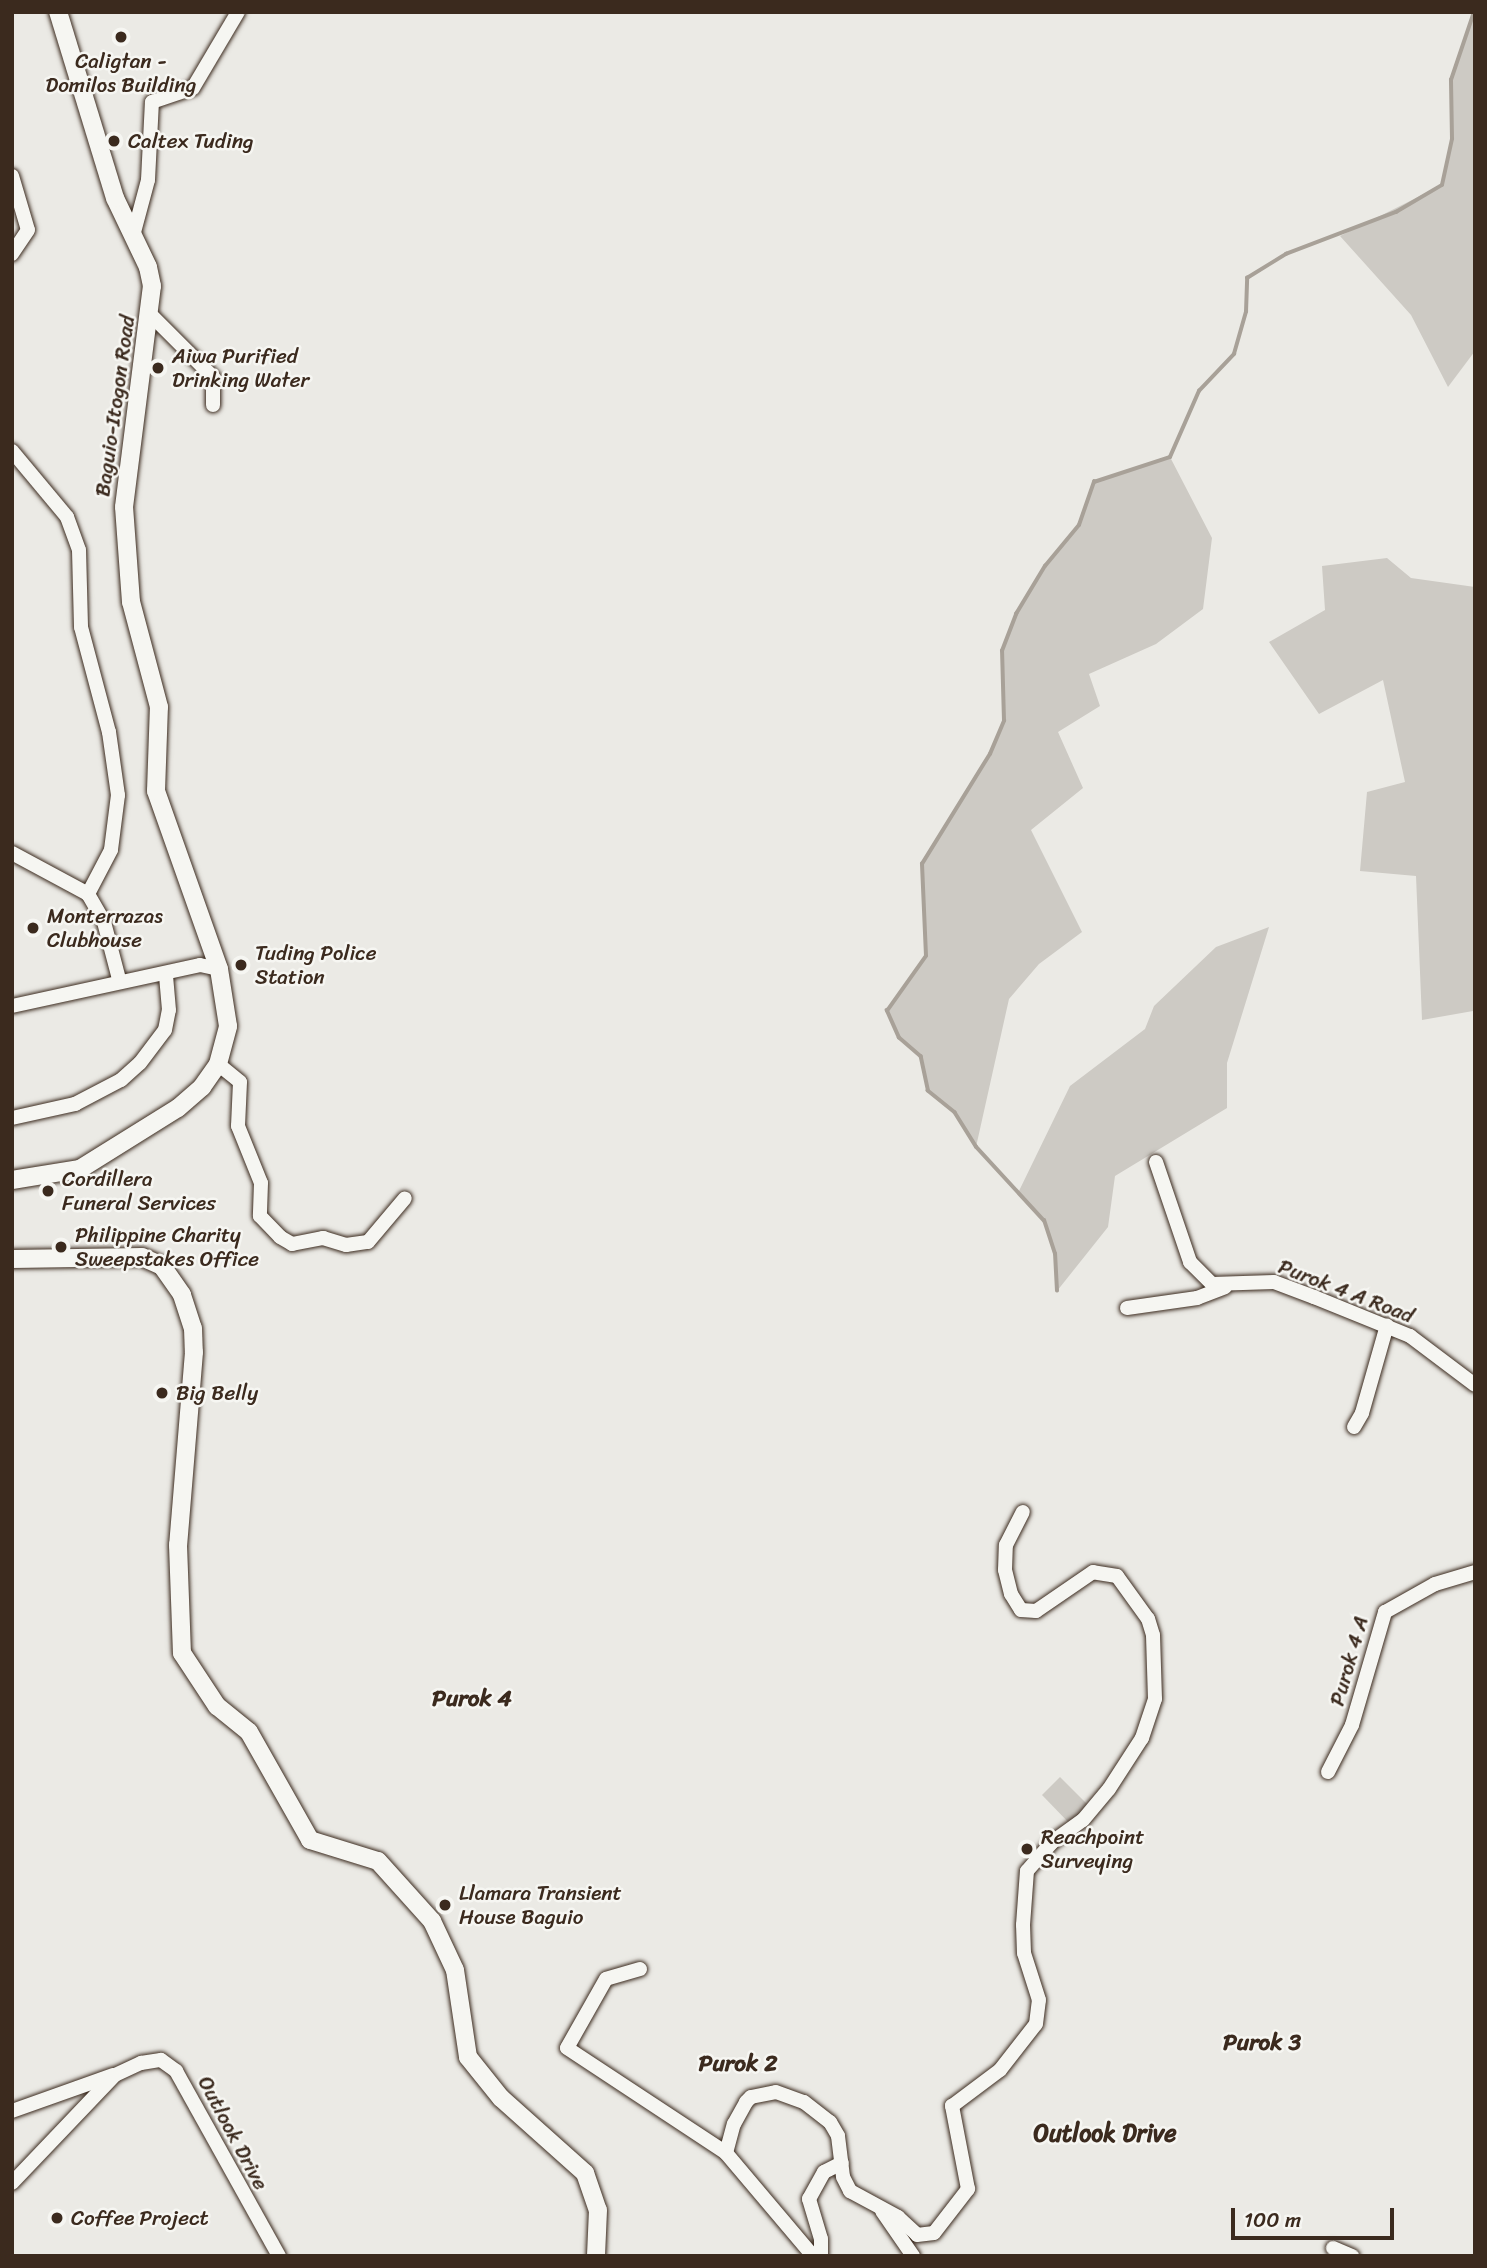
<!DOCTYPE html>
<html>
<head>
<meta charset="utf-8">
<style>
  body { margin:0 }
  #map { position:relative; width:1487px; height:2268px; overflow:hidden; background:#ebeae5; font-family:Sriracha,sans-serif }
  div>[style] { position:absolute }
  .green>* { inset:0; background:#cdcac4 }
  .stream>* { height:3.5px; margin:-1.75px; padding:0 1.75px; transform-origin:1.75px; border-radius:1.75px; background:#a8a198 }
  .roads { filter:drop-shadow(0 0 2px #3b2a1e) drop-shadow(0 0 2px #3b2a1e) }
  .minor>* { height:14px; margin:-7px; padding:0 7px; transform-origin:7px; border-radius:7px; background:#f6f6f2 }
  .major>* { height:18px; margin:-9px; padding:0 9px; transform-origin:9px; border-radius:9px; background:#f6f6f2 }
  .dots>* { width:19px; height:19px; translate:-50% -50%; box-sizing:border-box; border:4px solid #f6f6f2; border-radius:50% }
  span { translate:-50% -50%; white-space:nowrap; text-align:center; line-height:1.15; -webkit-text-stroke:5px #f6f6f2; paint-order:stroke }
  .poi-label { font-size:21px; color:#3b2a1e }
  .left { translate:0 -50%; text-align:left }
  .street-label { font-size:21px; color:#3b2a1e }
  .neighbourhood-label { font-size:23px; color:#3b2a1e; font-weight:700 }
  .quarter-label { font-size:24px; color:#3b2a1e; font-weight:700 }
  .frame { position:absolute; inset:0; border:14px solid #3b2a1e; pointer-events:none }
  .scale { position:absolute; left:1231px; top:2208px; width:163px; height:32px; box-sizing:border-box; border:4px solid #3b2a1e; border-top:0; padding-left:9px; font-size:21px; line-height:24px; white-space:nowrap; color:#3b2a1e; -webkit-text-stroke:5px #f6f6f2; paint-order:stroke }
</style>
</head>
<body>
<div id="map">
  <div class="green">
    <div style="clip-path:polygon(1475px 12px,1475px 351px,1448px 387px,1411px 315px,1340px 236px,1442px 185px,1452px 139px,1451px 80px)"></div>
    <div style="clip-path:polygon(1170px 457px,1212px 538px,1203px 609px,1156px 644px,1089px 674px,1100px 706px,1058px 732px,1083px 788px,1031px 830px,1082px 932px,1039px 964px,1009px 999px,976px 1147px,955px 1113px,928px 1091px,921px 1057px,899px 1038px,887px 1011px,926px 956px,922px 864px,990px 754px,1004px 721px,1002px 651px,1016px 614px,1045px 566px,1079px 525px,1094px 482px)"></div>
    <div style="clip-path:polygon(1387px 558px,1411px 578px,1475px 587px,1475px 1017px,1473px 1011px,1422px 1020px,1416px 876px,1360px 871px,1367px 792px,1405px 782px,1383px 680px,1319px 714px,1269px 642px,1325px 610px,1322px 566px)"></div>
    <div style="clip-path:polygon(1269px 927px,1227px 1063px,1227px 1108px,1115px 1176px,1108px 1227px,1057px 1291px,1055px 1254px,1044px 1221px,1018px 1193px,1070px 1086px,1145px 1029px,1154px 1006px,1216px 947px)"></div>
    <div style="clip-path:polygon(1060px 1777px,1090px 1807px,1071px 1825px,1042px 1795px)"></div>
  </div>
  <div class="stream">
    <div style="left:1057px;top:1291px;width:37px;rotate:-93deg"></div>
    <div style="left:1055px;top:1254px;width:35px;rotate:-108deg"></div>
    <div style="left:1044px;top:1221px;width:100px;rotate:-132.6deg"></div>
    <div style="left:976px;top:1147px;width:40px;rotate:-122deg"></div>
    <div style="left:955px;top:1113px;width:35px;rotate:-141deg"></div>
    <div style="left:928px;top:1091px;width:35px;rotate:-102deg"></div>
    <div style="left:921px;top:1057px;width:29px;rotate:-139deg"></div>
    <div style="left:899px;top:1038px;width:30px;rotate:-114deg"></div>
    <div style="left:887px;top:1011px;width:67px;rotate:-54.7deg"></div>
    <div style="left:926px;top:956px;width:92px;rotate:-92.5deg"></div>
    <div style="left:922px;top:864px;width:129px;rotate:-58.3deg"></div>
    <div style="left:990px;top:754px;width:36px;rotate:-67deg"></div>
    <div style="left:1004px;top:721px;width:70px;rotate:-91.6deg"></div>
    <div style="left:1002px;top:651px;width:40px;rotate:-69deg"></div>
    <div style="left:1016px;top:614px;width:56px;rotate:-58.9deg"></div>
    <div style="left:1045px;top:566px;width:53px;rotate:-50.3deg"></div>
    <div style="left:1079px;top:525px;width:46px;rotate:-70.8deg"></div>
    <div style="left:1094px;top:482px;width:80px;rotate:-18.2deg"></div>
    <div style="left:1170px;top:457px;width:72px;rotate:-66.3deg"></div>
    <div style="left:1199px;top:391px;width:51px;rotate:-46.6deg"></div>
    <div style="left:1234px;top:354px;width:44px;rotate:-74.1deg"></div>
    <div style="left:1246px;top:312px;width:34px;rotate:-88deg"></div>
    <div style="left:1247px;top:278px;width:46px;rotate:-31.6deg"></div>
    <div style="left:1286px;top:254px;width:118px;rotate:-20.9deg"></div>
    <div style="left:1396px;top:212px;width:53px;rotate:-30.4deg"></div>
    <div style="left:1442px;top:185px;width:47px;rotate:-77.7deg"></div>
    <div style="left:1452px;top:139px;width:59px;rotate:-91deg"></div>
    <div style="left:1451px;top:80px;width:72px;rotate:-71.3deg"></div>
  </div>
  <div class="roads">
    <div class="minor">
      <div style="left:12px;top:176px;width:56px;rotate:73.5deg"></div>
      <div style="left:28px;top:230px;width:29px;rotate:124deg"></div>
      <div style="left:133px;top:236px;width:58px;rotate:-75deg"></div>
      <div style="left:148px;top:180px;width:78px;rotate:-87.1deg"></div>
      <div style="left:152px;top:102px;width:43px;rotate:-18.9deg"></div>
      <div style="left:193px;top:88px;width:88px;rotate:-59.4deg"></div>
      <div style="left:151px;top:315px;width:88px;rotate:45deg"></div>
      <div style="left:213px;top:377px;width:28px;rotate:90deg"></div>
      <div style="left:12px;top:451px;width:86px;rotate:50.2deg"></div>
      <div style="left:67px;top:517px;width:35px;rotate:70deg"></div>
      <div style="left:79px;top:550px;width:77px;rotate:88.5deg"></div>
      <div style="left:81px;top:627px;width:109px;rotate:75.1deg"></div>
      <div style="left:109px;top:732px;width:64px;rotate:81.9deg"></div>
      <div style="left:118px;top:795px;width:55px;rotate:97.3deg"></div>
      <div style="left:111px;top:850px;width:50px;rotate:117.6deg"></div>
      <div style="left:12px;top:853px;width:86px;rotate:28.3deg"></div>
      <div style="left:88px;top:894px;width:32px;rotate:60deg"></div>
      <div style="left:104px;top:922px;width:59px;rotate:75.3deg"></div>
      <div style="left:12px;top:1006px;width:192px;rotate:-12.3deg"></div>
      <div style="left:200px;top:965px;width:19px;rotate:12deg"></div>
      <div style="left:218px;top:1064px;width:28px;rotate:39deg"></div>
      <div style="left:240px;top:1082px;width:44px;rotate:92.6deg"></div>
      <div style="left:238px;top:1126px;width:61px;rotate:68deg"></div>
      <div style="left:261px;top:1183px;width:33px;rotate:92deg"></div>
      <div style="left:260px;top:1216px;width:29px;rotate:46deg"></div>
      <div style="left:280px;top:1237px;width:14px;rotate:30deg"></div>
      <div style="left:292px;top:1244px;width:32px;rotate:-11deg"></div>
      <div style="left:323px;top:1238px;width:24px;rotate:17deg"></div>
      <div style="left:346px;top:1245px;width:22px;rotate:-8deg"></div>
      <div style="left:368px;top:1242px;width:57px;rotate:-49.9deg"></div>
      <div style="left:12px;top:1118px;width:65px;rotate:-12.5deg"></div>
      <div style="left:75px;top:1104px;width:52px;rotate:-27.6deg"></div>
      <div style="left:121px;top:1080px;width:25px;rotate:-42deg"></div>
      <div style="left:140px;top:1063px;width:41px;rotate:-52.9deg"></div>
      <div style="left:165px;top:1030px;width:20px;rotate:-79deg"></div>
      <div style="left:169px;top:1010px;width:37px;rotate:-95deg"></div>
      <div style="left:1156px;top:1162px;width:106px;rotate:71.2deg"></div>
      <div style="left:1190px;top:1262px;width:31px;rotate:45deg"></div>
      <div style="left:1212px;top:1284px;width:62px;rotate:-1.8deg"></div>
      <div style="left:1274px;top:1282px;width:43px;rotate:20.6deg"></div>
      <div style="left:1314px;top:1297px;width:104px;rotate:22.1deg"></div>
      <div style="left:1410px;top:1336px;width:81px;rotate:37deg"></div>
      <div style="left:1127px;top:1308px;width:71px;rotate:-8.1deg"></div>
      <div style="left:1197px;top:1298px;width:30px;rotate:-21deg"></div>
      <div style="left:1354px;top:1427px;width:16px;rotate:-60deg"></div>
      <div style="left:1362px;top:1413px;width:91px;rotate:-74.1deg"></div>
      <div style="left:1328px;top:1772px;width:53px;rotate:-62.9deg"></div>
      <div style="left:1352px;top:1725px;width:118px;rotate:-73.7deg"></div>
      <div style="left:1385px;top:1612px;width:57px;rotate:-29.2deg"></div>
      <div style="left:1435px;top:1584px;width:42px;rotate:-16.7deg"></div>
      <div style="left:640px;top:1969px;width:35px;rotate:164deg"></div>
      <div style="left:606px;top:1979px;width:79px;rotate:119.5deg"></div>
      <div style="left:567px;top:2048px;width:191px;rotate:33.4deg"></div>
      <div style="left:12px;top:2111px;width:107px;rotate:-19.6deg"></div>
      <div style="left:12px;top:2183px;width:149px;rotate:-46.4deg"></div>
      <div style="left:115px;top:2075px;width:29px;rotate:-25deg"></div>
      <div style="left:141px;top:2063px;width:20px;rotate:-9deg"></div>
      <div style="left:161px;top:2060px;width:19px;rotate:36deg"></div>
      <div style="left:176px;top:2071px;width:212px;rotate:60.9deg"></div>
      <div style="left:882px;top:2211px;width:55px;rotate:55.4deg"></div>
      <div style="left:1333px;top:2248px;width:21px;rotate:23deg"></div>
      <div style="left:813px;top:2256px;width:135px;rotate:-130.2deg"></div>
      <div style="left:726px;top:2153px;width:30px;rotate:-75deg"></div>
      <div style="left:734px;top:2124px;width:25px;rotate:-61deg"></div>
      <div style="left:746px;top:2102px;width:7px;rotate:-45deg"></div>
      <div style="left:751px;top:2097px;width:25px;rotate:-11deg"></div>
      <div style="left:776px;top:2092px;width:30px;rotate:20deg"></div>
      <div style="left:804px;top:2102px;width:33px;rotate:38deg"></div>
      <div style="left:830px;top:2122px;width:16px;rotate:60deg"></div>
      <div style="left:838px;top:2136px;width:41px;rotate:83deg"></div>
      <div style="left:843px;top:2177px;width:16px;rotate:63deg"></div>
      <div style="left:850px;top:2191px;width:55px;rotate:28.4deg"></div>
      <div style="left:898px;top:2217px;width:26px;rotate:43deg"></div>
      <div style="left:917px;top:2235px;width:17px;rotate:-7deg"></div>
      <div style="left:934px;top:2233px;width:56px;rotate:-52.3deg"></div>
      <div style="left:968px;top:2189px;width:85px;rotate:-100.9deg"></div>
      <div style="left:952px;top:2106px;width:60px;rotate:-36.9deg"></div>
      <div style="left:1000px;top:2070px;width:58px;rotate:-52deg"></div>
      <div style="left:1036px;top:2024px;width:24px;rotate:-83deg"></div>
      <div style="left:1039px;top:2000px;width:49px;rotate:-107.7deg"></div>
      <div style="left:1024px;top:1953px;width:28px;rotate:-92deg"></div>
      <div style="left:1023px;top:1925px;width:54px;rotate:-85.8deg"></div>
      <div style="left:1027px;top:1871px;width:37px;rotate:-49deg"></div>
      <div style="left:1051px;top:1843px;width:39px;rotate:-36deg"></div>
      <div style="left:1083px;top:1820px;width:40px;rotate:-50deg"></div>
      <div style="left:1109px;top:1789px;width:61px;rotate:-57.1deg"></div>
      <div style="left:1142px;top:1738px;width:41px;rotate:-71.6deg"></div>
      <div style="left:1155px;top:1699px;width:64px;rotate:-91.8deg"></div>
      <div style="left:1153px;top:1635px;width:17px;rotate:-107deg"></div>
      <div style="left:1148px;top:1619px;width:53px;rotate:-125.8deg"></div>
      <div style="left:1117px;top:1576px;width:24px;rotate:-171deg"></div>
      <div style="left:1093px;top:1572px;width:69px;rotate:145.6deg"></div>
      <div style="left:1036px;top:1611px;width:15px;rotate:-176deg"></div>
      <div style="left:1021px;top:1610px;width:19px;rotate:-122deg"></div>
      <div style="left:1011px;top:1594px;width:25px;rotate:-104deg"></div>
      <div style="left:1005px;top:1570px;width:25px;rotate:-88deg"></div>
      <div style="left:1006px;top:1545px;width:37px;rotate:-63deg"></div>
      <div style="left:821px;top:2256px;width:17px;rotate:-90deg"></div>
      <div style="left:821px;top:2239px;width:42px;rotate:-106.7deg"></div>
      <div style="left:809px;top:2199px;width:31px;rotate:-61deg"></div>
      <div style="left:824px;top:2172px;width:20px;rotate:-27deg"></div>
    </div>
    <div class="major">
      <div style="left:12px;top:1180px;width:69px;rotate:-9.2deg"></div>
      <div style="left:80px;top:1169px;width:115px;rotate:-31.9deg"></div>
      <div style="left:178px;top:1108px;width:32px;rotate:-41deg"></div>
      <div style="left:202px;top:1087px;width:28px;rotate:-55deg"></div>
      <div style="left:218px;top:1064px;width:39px;rotate:-75deg"></div>
      <div style="left:228px;top:1026px;width:58px;rotate:-99deg"></div>
      <div style="left:219px;top:969px;width:189px;rotate:-109.5deg"></div>
      <div style="left:156px;top:791px;width:84px;rotate:-88deg"></div>
      <div style="left:159px;top:707px;width:109px;rotate:-104.9deg"></div>
      <div style="left:131px;top:602px;width:95px;rotate:-94.2deg"></div>
      <div style="left:124px;top:507px;width:223px;rotate:-82.8deg"></div>
      <div style="left:152px;top:286px;width:19px;rotate:-102deg"></div>
      <div style="left:148px;top:267px;width:76px;rotate:-115.6deg"></div>
      <div style="left:115px;top:198px;width:195px;rotate:-107deg"></div>
      <div style="left:12px;top:1259px;width:130px;rotate:-0.9deg"></div>
      <div style="left:142px;top:1257px;width:22px;rotate:24deg"></div>
      <div style="left:162px;top:1266px;width:35px;rotate:55deg"></div>
      <div style="left:182px;top:1295px;width:35px;rotate:72deg"></div>
      <div style="left:193px;top:1328px;width:24px;rotate:88deg"></div>
      <div style="left:194px;top:1352px;width:194px;rotate:94.7deg"></div>
      <div style="left:178px;top:1545px;width:108px;rotate:87.9deg"></div>
      <div style="left:182px;top:1653px;width:64px;rotate:56.6deg"></div>
      <div style="left:217px;top:1706px;width:41px;rotate:39.1deg"></div>
      <div style="left:249px;top:1732px;width:124px;rotate:60.5deg"></div>
      <div style="left:310px;top:1840px;width:71px;rotate:17.2deg"></div>
      <div style="left:378px;top:1861px;width:81px;rotate:48deg"></div>
      <div style="left:432px;top:1921px;width:54px;rotate:64.9deg"></div>
      <div style="left:455px;top:1970px;width:88px;rotate:81.5deg"></div>
      <div style="left:468px;top:2057px;width:53px;rotate:51.2deg"></div>
      <div style="left:501px;top:2098px;width:113px;rotate:41.8deg"></div>
      <div style="left:585px;top:2173px;width:39px;rotate:71deg"></div>
      <div style="left:598px;top:2210px;width:46px;rotate:92.5deg"></div>
    </div>
  </div>
  <div class="dots">
    <div style="left:121px;top:37px;background:#3b2a1e"></div>
    <div style="left:114px;top:141px;background:#3b2a1e"></div>
    <div style="left:158px;top:368px;background:#3b2a1e"></div>
    <div style="left:33px;top:928px;background:#3b2a1e"></div>
    <div style="left:241px;top:965px;background:#3b2a1e"></div>
    <div style="left:48px;top:1191px;background:#3b2a1e"></div>
    <div style="left:61px;top:1247px;background:#3b2a1e"></div>
    <div style="left:162px;top:1393px;background:#3b2a1e"></div>
    <div style="left:1027px;top:1849px;background:#3b2a1e"></div>
    <div style="left:445px;top:1905px;background:#3b2a1e"></div>
    <div style="left:57px;top:2218px;background:#3b2a1e"></div>
  </div>
  <div class="poi-label">
    <span style="left:121px;top:73px">Caligtan -<br>Domilos Building</span>
    <span class="left" style="left:128px;top:141px">Caltex Tuding</span>
    <span class="left" style="left:172px;top:368px">Aiwa Purified<br>Drinking Water</span>
    <span class="left" style="left:47px;top:928px">Monterrazas<br>Clubhouse</span>
    <span class="left" style="left:255px;top:965px">Tuding Police<br>Station</span>
    <span class="left" style="left:62px;top:1191px">Cordillera<br>Funeral Services</span>
    <span class="left" style="left:75px;top:1247px">Philippine Charity<br>Sweepstakes Office</span>
    <span class="left" style="left:176px;top:1393px">Big Belly</span>
    <span class="left" style="left:1041px;top:1849px">Reachpoint<br>Surveying</span>
    <span class="left" style="left:459px;top:1905px">Llamara Transient<br>House Baguio</span>
    <span class="left" style="left:71px;top:2218px">Coffee Project</span>
  </div>
  <div class="street-label">
    <span style="left:115px;top:406px;rotate:-82deg">Baguio-Itogon Road</span>
    <span style="left:1346px;top:1291px;rotate:21deg">Purok 4 A Road</span>
    <span style="left:1349px;top:1661px;rotate:-74deg">Purok 4 A</span>
    <span style="left:233px;top:2133px;rotate:62deg">Outlook Drive</span>
  </div>
  <div class="neighbourhood-label">
    <span style="left:472px;top:1699px">Purok 4</span>
    <span style="left:1262px;top:2043px">Purok 3</span>
    <span style="left:738px;top:2064px">Purok 2</span>
  </div>
  <div class="quarter-label">
    <span style="left:1105px;top:2134px">Outlook Drive</span>
  </div>
  <div class="frame"></div>
  <div class="scale">100 m</div>
</div>
</body>
</html>
